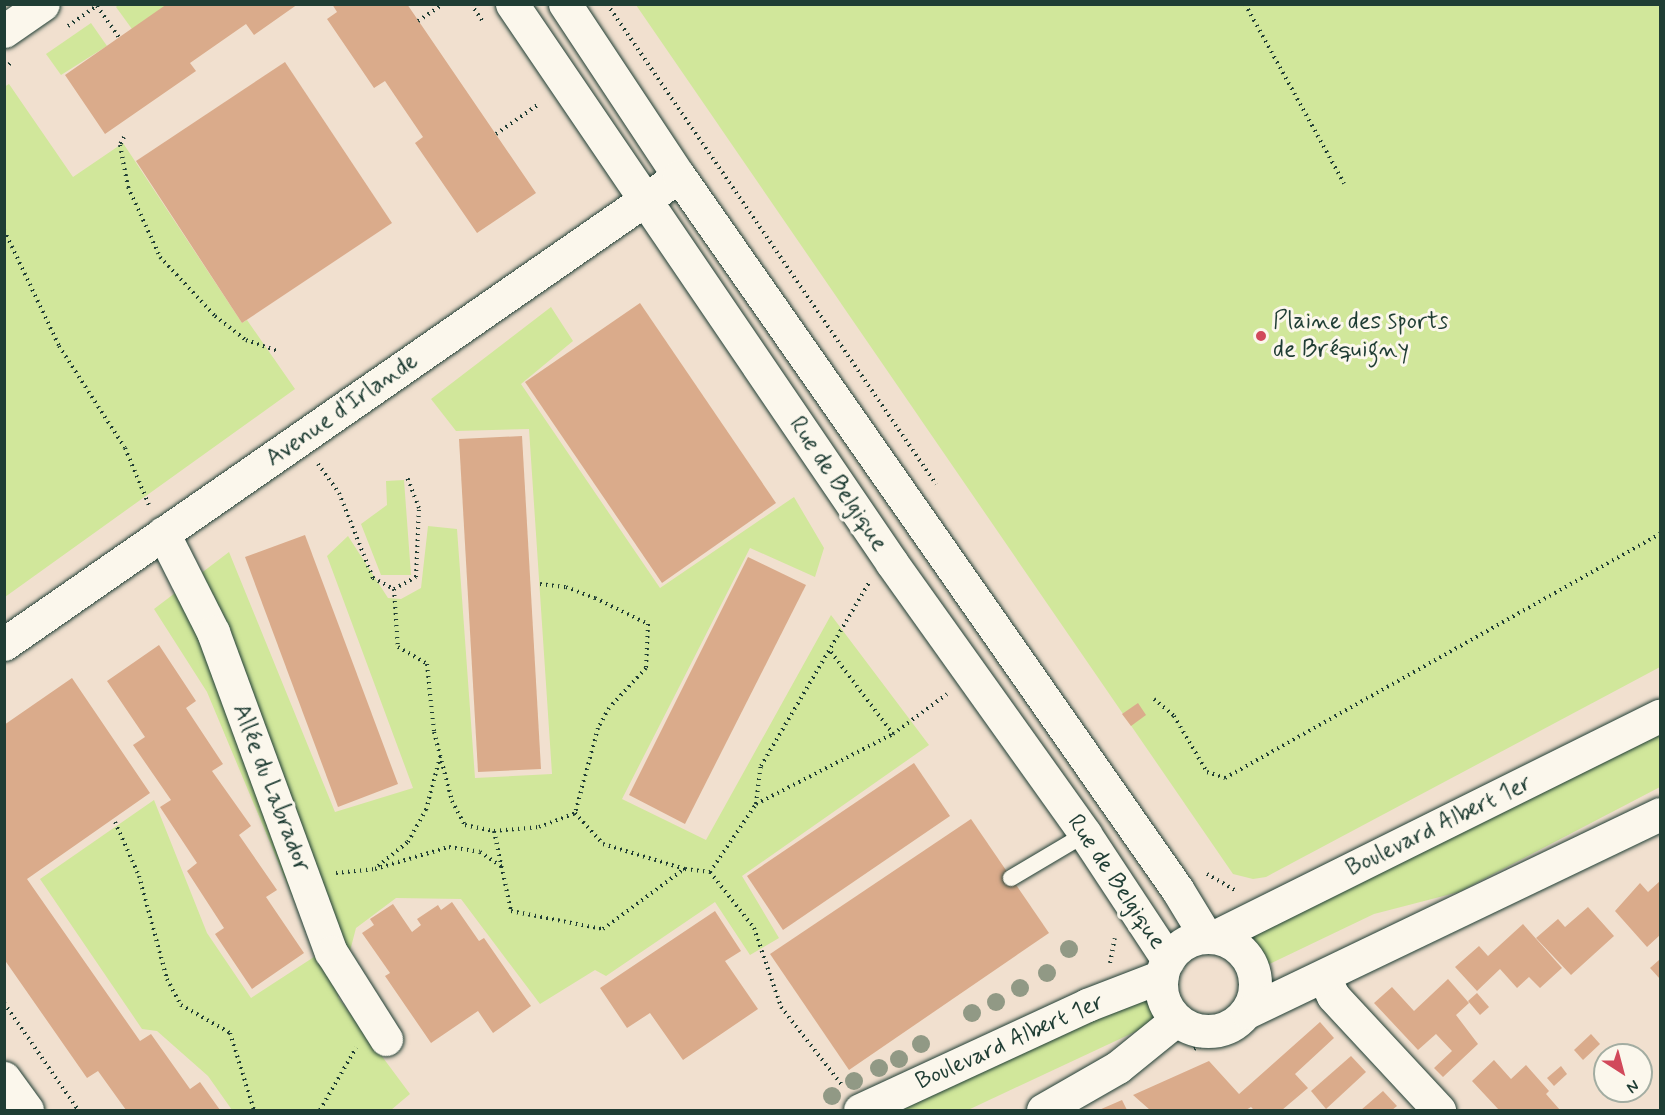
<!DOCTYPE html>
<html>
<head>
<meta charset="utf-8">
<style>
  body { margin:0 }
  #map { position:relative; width:1665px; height:1115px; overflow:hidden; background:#f1e0cf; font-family:Mynerve,sans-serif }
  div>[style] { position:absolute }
  .green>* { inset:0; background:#d1e79b }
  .building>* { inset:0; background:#daab8b }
  .path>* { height:4px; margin-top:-2px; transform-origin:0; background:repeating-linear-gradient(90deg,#1f3d34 0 1.5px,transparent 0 6px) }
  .roads { filter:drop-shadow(0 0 2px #1f3d34) drop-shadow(0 0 2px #1f3d34) }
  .service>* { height:16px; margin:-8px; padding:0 8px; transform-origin:8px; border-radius:8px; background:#fbf7ec }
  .minor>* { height:33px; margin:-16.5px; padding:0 16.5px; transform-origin:16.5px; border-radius:16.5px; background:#fbf7ec }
  .tertiary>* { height:33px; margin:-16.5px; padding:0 16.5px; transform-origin:16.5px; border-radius:16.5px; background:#fbf7ec }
  .secondary>* { height:33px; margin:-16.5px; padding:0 16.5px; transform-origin:16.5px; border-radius:16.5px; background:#fbf7ec }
  .secondary>.ring { margin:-16.5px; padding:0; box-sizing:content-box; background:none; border:33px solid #fbf7ec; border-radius:50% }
  .trees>* { width:18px; height:18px; margin:-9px; border-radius:50%; background:#919985 }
  .dots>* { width:16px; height:16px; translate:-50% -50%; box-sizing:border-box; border:3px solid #fbf7ec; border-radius:50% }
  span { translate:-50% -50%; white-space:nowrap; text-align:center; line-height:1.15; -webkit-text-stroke:6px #fbf7ec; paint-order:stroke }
  .poi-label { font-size:24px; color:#1f3d34 }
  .left { translate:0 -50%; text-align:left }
  .street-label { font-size:24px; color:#1f3d34 }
  .frame { position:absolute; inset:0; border:6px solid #1f3d34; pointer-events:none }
  .north { position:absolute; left:1593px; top:1043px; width:60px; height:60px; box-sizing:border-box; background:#fbf7ec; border:2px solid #a3ada2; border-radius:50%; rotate:144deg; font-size:16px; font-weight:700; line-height:24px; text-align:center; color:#1f3d34 }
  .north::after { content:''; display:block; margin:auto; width:21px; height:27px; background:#d1495b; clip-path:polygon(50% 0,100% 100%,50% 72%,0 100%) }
</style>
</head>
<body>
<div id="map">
  <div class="green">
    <div style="clip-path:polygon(119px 4px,167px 5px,132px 29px,116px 7px)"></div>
    <div style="clip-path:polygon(636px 5px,1660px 5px,1660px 667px,1266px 877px,1253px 879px,1233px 874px)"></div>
    <div style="clip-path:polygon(91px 23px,107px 46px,61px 75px,46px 54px)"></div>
    <div style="clip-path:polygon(9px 84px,73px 177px,123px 143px,242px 323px,247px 320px,295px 389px,5px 597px,4px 87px)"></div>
    <div style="clip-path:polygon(551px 307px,573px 341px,521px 384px,660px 588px,794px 497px,824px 548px,815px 577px,750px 548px,622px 799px,706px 840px,831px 615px,929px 745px,742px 876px,779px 938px,750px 955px,715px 902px,606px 976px,595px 970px,540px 1004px,461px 899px,396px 898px,356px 928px,338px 997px,410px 1094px,391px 1110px,232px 1110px,208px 1076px,157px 1031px,142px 1029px,40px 879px,154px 800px,207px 933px,251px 998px,317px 955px,207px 692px,154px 609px,229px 552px,335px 812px,413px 788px,327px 556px,348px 536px,388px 598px,401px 599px,421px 588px,428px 526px,457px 529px,475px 778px,552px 774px,529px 429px,456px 431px,431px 399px)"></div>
    <div style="clip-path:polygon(404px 480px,411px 575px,381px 575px,361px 524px,387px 505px,386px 481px)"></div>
    <div style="clip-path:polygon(1660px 734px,1660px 787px,1459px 892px,1374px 914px,1263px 967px,1246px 970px,1237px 962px,1235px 949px,1243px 937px)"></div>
    <div style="clip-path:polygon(1158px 985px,1171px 998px,1169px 1016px,968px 1110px,886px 1110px)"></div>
  </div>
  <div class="building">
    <div style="clip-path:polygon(167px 4px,298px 4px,254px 35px,246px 24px,190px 63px,196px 71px,105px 134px,65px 75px)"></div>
    <div style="clip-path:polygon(332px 4px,407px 4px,536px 193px,477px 233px,415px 143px,423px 137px,385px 81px,374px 88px,327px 19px,337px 12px)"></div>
    <div style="clip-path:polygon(285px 62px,392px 223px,242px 323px,136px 161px)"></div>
    <div style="clip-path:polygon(640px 303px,776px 503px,662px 583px,525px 382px)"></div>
    <div style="clip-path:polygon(522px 436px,541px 769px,478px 772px,459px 439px)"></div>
    <div style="clip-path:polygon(305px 535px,398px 784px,338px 807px,245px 557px)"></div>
    <div style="clip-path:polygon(748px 557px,806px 585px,685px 824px,629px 795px)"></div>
    <div style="clip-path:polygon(159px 645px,196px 701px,186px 708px,223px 764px,212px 771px,251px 826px,239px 835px,277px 890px,266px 897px,304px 953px,252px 989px,215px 934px,224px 928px,187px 871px,197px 863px,160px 807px,171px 800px,133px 745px,145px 737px,107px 681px)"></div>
    <div style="clip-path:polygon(72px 678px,150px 793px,27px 879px,140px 1041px,151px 1034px,190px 1089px,200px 1082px,220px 1110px,126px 1110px,98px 1071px,87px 1078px,4px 959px,4px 725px)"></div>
    <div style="clip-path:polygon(1138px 703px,1146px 715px,1131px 726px,1122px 714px)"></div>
    <div style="clip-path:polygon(914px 763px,950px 816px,783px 930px,747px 876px)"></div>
    <div style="clip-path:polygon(971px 819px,1049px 933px,849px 1070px,770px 954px)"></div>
    <div style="clip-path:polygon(1660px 881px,1660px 935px,1647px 947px,1615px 911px,1640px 883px,1648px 892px)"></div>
    <div style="clip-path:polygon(452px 902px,479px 941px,484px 938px,531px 1006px,493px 1033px,478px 1011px,431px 1043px,385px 976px,390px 973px,362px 933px,374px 925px,370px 919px,393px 904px,412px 932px,421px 925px,417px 919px,438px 905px,441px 910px)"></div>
    <div style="clip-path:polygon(1588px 907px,1614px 936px,1571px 975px,1536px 938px,1558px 919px,1565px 927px)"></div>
    <div style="clip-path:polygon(715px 911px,741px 951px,725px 961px,758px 1009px,683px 1060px,650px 1013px,627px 1028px,600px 988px)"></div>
    <div style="clip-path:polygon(1523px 924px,1562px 968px,1540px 988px,1529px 977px,1517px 988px,1500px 969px,1477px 991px,1455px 967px,1479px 946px,1488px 956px)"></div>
    <div style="clip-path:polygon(1659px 960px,1660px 962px,1660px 979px,1650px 968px)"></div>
    <div style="clip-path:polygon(1448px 979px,1469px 1003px,1456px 1015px,1478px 1044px,1443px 1077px,1434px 1068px,1452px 1051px,1436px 1034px,1418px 1050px,1374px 1003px,1392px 987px,1414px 1011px)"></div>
    <div style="clip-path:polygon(1477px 993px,1489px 1007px,1480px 1015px,1468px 1001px)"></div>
    <div style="clip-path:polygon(1320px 1022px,1334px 1038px,1295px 1074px,1308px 1088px,1282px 1110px,1254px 1110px,1251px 1107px,1246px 1110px,1150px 1110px,1133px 1095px,1209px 1061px,1239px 1094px)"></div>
    <div style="clip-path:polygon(1591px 1034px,1600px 1044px,1583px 1060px,1574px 1050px)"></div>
    <div style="clip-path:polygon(1633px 1048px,1639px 1055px,1625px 1055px)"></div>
    <div style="clip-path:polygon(1351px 1056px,1366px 1072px,1326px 1109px,1311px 1091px)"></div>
    <div style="clip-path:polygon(1494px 1060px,1511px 1079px,1526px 1065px,1549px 1091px,1546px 1094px,1560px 1110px,1499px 1110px,1472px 1081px)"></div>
    <div style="clip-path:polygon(1561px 1066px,1567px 1074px,1554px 1086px,1547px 1078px)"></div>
    <div style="clip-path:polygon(1383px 1091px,1397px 1106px,1392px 1110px,1361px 1110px)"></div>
    <div style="clip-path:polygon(1122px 1100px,1127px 1110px,1099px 1110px)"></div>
  </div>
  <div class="path">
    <div style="left:471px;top:4px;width:23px;rotate:56deg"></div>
    <div style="left:607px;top:4px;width:582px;rotate:55.57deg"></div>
    <div style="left:1245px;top:4px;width:205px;rotate:61.1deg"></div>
    <div style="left:97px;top:6px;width:38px;rotate:55deg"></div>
    <div style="left:418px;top:21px;width:30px;rotate:-34deg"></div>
    <div style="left:68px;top:26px;width:38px;rotate:-35deg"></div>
    <div style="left:4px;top:68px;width:9px;rotate:-36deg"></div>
    <div style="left:496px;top:134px;width:52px;rotate:-34.9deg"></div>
    <div style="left:124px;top:137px;width:9px;rotate:117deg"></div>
    <div style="left:120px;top:145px;width:43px;rotate:79.2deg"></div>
    <div style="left:128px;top:187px;width:77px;rotate:65.4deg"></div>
    <div style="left:160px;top:257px;width:81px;rotate:47deg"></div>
    <div style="left:215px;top:316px;width:39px;rotate:38deg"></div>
    <div style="left:246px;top:340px;width:34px;rotate:19deg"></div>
    <div style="left:4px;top:230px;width:128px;rotate:64.6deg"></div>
    <div style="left:59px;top:346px;width:121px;rotate:57.1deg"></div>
    <div style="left:125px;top:448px;width:62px;rotate:67.2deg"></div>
    <div style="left:318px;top:464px;width:36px;rotate:54deg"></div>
    <div style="left:339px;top:493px;width:92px;rotate:68.2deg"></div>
    <div style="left:373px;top:578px;width:24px;rotate:28deg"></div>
    <div style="left:394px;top:589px;width:58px;rotate:86.1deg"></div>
    <div style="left:398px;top:647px;width:34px;rotate:30deg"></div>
    <div style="left:427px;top:664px;width:68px;rotate:84.1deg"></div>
    <div style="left:434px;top:732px;width:71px;rotate:75.4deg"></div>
    <div style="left:452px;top:801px;width:27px;rotate:62deg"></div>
    <div style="left:465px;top:825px;width:30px;rotate:12deg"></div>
    <div style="left:494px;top:831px;width:45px;rotate:-5.1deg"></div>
    <div style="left:539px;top:827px;width:39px;rotate:-21deg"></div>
    <div style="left:575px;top:813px;width:42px;rotate:47.9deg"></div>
    <div style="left:603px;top:844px;width:86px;rotate:17deg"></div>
    <div style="left:685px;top:869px;width:25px;rotate:7deg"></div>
    <div style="left:710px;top:872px;width:82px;rotate:-55.9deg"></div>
    <div style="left:756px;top:804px;width:154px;rotate:-27.1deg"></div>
    <div style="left:893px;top:734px;width:67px;rotate:-36.5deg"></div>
    <div style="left:540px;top:584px;width:26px;rotate:7deg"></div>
    <div style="left:566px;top:587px;width:31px;rotate:21deg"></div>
    <div style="left:595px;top:598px;width:59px;rotate:26.1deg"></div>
    <div style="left:648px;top:624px;width:44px;rotate:92.6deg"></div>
    <div style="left:646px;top:668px;width:54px;rotate:132.8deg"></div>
    <div style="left:609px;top:708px;width:23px;rotate:119deg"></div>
    <div style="left:598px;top:728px;width:88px;rotate:105.1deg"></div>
    <div style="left:394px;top:589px;width:25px;rotate:-29deg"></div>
    <div style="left:416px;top:577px;width:69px;rotate:-87.5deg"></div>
    <div style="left:419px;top:508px;width:33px;rotate:-111deg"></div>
    <div style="left:831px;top:652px;width:103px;rotate:52.9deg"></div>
    <div style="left:1154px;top:699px;width:26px;rotate:40deg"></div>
    <div style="left:1174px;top:716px;width:65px;rotate:59.5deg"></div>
    <div style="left:1207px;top:772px;width:19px;rotate:18deg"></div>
    <div style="left:1225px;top:778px;width:499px;rotate:-29.3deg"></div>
    <div style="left:756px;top:804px;width:38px;rotate:-83deg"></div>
    <div style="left:761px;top:766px;width:212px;rotate:-59.5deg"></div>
    <div style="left:115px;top:822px;width:59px;rotate:66deg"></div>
    <div style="left:139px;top:876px;width:107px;rotate:74.8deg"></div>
    <div style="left:167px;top:979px;width:30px;rotate:62deg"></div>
    <div style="left:181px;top:1005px;width:56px;rotate:29.7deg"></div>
    <div style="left:230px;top:1033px;width:81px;rotate:72.7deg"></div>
    <div style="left:494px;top:831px;width:82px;rotate:78deg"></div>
    <div style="left:511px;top:911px;width:94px;rotate:11.1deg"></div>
    <div style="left:603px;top:929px;width:101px;rotate:-36.5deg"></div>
    <div style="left:378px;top:866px;width:38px;rotate:-39deg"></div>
    <div style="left:408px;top:842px;width:37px;rotate:-61deg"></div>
    <div style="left:426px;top:810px;width:55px;rotate:-75.2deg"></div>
    <div style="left:710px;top:872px;width:71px;rotate:51.8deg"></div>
    <div style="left:754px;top:928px;width:83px;rotate:71.1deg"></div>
    <div style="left:781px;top:1007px;width:99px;rotate:52deg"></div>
    <div style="left:336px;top:873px;width:39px;rotate:-6deg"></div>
    <div style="left:375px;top:869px;width:77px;rotate:-16.6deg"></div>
    <div style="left:449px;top:847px;width:31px;rotate:9deg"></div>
    <div style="left:480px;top:852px;width:27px;rotate:34deg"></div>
    <div style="left:1207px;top:874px;width:34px;rotate:30deg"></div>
    <div style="left:1110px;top:963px;width:25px;rotate:-79deg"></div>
    <div style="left:4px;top:1003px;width:130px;rotate:55.3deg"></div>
    <div style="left:1194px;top:1049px;width:34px;rotate:-24deg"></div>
    <div style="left:320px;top:1110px;width:72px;rotate:-59.9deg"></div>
  </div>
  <div class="roads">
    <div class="service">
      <div style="left:1011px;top:878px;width:86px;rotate:-30.7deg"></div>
    </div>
    <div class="minor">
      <div style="left:163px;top:533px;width:111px;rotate:63.2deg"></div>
      <div style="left:213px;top:632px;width:341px;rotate:69.8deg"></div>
      <div style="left:331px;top:952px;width:103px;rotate:57.7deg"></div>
      <div style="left:4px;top:644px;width:821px;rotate:-34.73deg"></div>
      <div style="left:1324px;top:978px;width:20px;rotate:63deg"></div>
      <div style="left:1333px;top:996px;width:156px;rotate:47.1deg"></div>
    </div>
    <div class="tertiary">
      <div style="left:4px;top:1078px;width:39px;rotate:54deg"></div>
    </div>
    <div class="secondary">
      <div style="left:512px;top:4px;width:676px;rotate:55.79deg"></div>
      <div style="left:892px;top:563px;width:333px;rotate:54.5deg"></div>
      <div style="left:1085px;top:834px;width:151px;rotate:56.6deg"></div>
      <div style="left:565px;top:4px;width:206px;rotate:56.5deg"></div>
      <div style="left:679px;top:176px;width:870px;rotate:55.07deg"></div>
      <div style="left:1177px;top:889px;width:54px;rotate:58.7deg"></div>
      <div style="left:4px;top:31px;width:47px;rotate:-34.7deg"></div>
      <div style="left:1218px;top:935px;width:493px;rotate:-26.4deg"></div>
      <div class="ring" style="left:1161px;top:937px;width:61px;height:61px"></div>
      <div style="left:1247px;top:1012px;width:458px;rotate:-25.6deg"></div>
      <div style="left:860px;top:1110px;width:250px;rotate:-24.8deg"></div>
      <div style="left:1087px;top:1005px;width:80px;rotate:-21.1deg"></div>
      <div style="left:1043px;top:1110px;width:86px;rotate:-29.8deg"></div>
      <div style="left:1118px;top:1067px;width:75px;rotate:-39deg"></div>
    </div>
  </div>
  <div class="trees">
    <div style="left:1069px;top:949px"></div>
    <div style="left:1047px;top:973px"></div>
    <div style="left:1020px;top:988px"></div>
    <div style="left:996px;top:1002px"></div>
    <div style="left:972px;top:1013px"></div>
    <div style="left:921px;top:1044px"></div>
    <div style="left:899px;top:1059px"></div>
    <div style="left:879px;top:1068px"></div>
    <div style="left:854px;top:1081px"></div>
    <div style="left:832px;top:1096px"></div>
  </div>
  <div class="dots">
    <div style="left:1261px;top:336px;background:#d1495b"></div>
  </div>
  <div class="poi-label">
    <span class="left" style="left:1273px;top:336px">Plaine des sports<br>de Bréquigny</span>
  </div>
  <div class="street-label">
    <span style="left:342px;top:410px;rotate:-35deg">Avenue d'Irlande</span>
    <span style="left:838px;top:484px;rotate:56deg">Rue de Belgique</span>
    <span style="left:271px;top:788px;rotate:69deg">Allée du Labrador</span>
    <span style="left:1439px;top:826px;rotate:-26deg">Boulevard Albert 1er</span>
    <span style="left:1116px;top:882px;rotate:56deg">Rue de Belgique</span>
    <span style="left:1010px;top:1042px;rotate:-24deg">Boulevard Albert 1er</span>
  </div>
  <div class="frame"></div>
  <div class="north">N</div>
</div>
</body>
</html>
